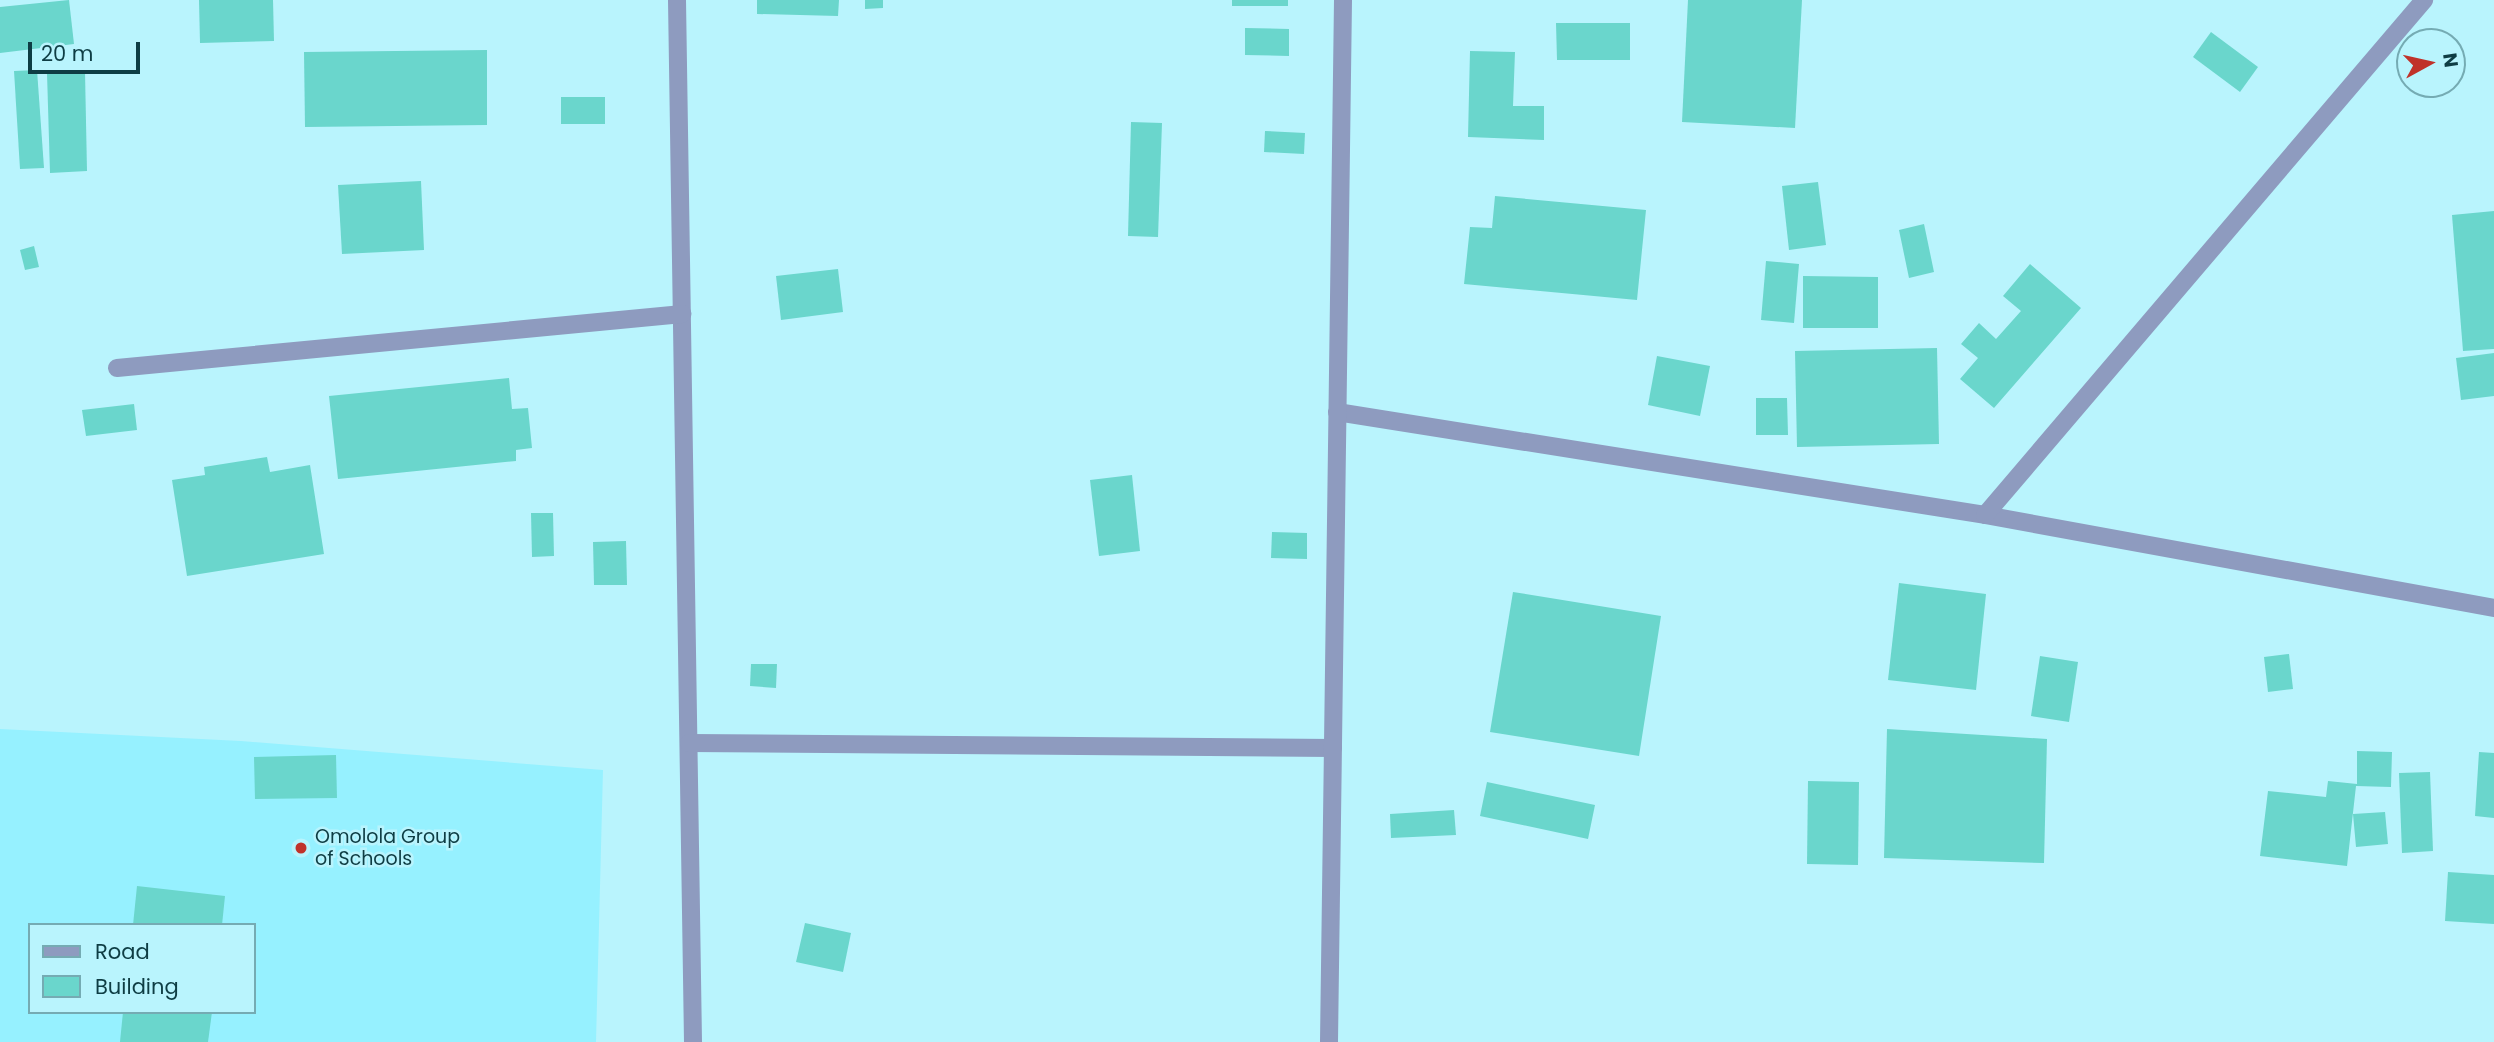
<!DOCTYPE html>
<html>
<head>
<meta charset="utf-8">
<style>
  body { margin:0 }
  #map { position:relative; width:2494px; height:1042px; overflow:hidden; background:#b9f4fd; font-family:Poppins,sans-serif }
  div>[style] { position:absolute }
  .built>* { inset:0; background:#96f1ff }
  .building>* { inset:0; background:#6ad6cc }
  .minor>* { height:18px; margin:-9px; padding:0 9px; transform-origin:9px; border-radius:9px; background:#8e9bbf }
  .dots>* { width:19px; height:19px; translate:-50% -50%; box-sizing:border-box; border:4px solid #b9f4fd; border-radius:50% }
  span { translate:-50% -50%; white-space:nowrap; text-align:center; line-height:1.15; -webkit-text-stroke:5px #b9f4fd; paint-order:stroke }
  .poi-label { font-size:19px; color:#0e3d44 }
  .left { translate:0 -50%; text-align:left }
  .legend { position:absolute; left:28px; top:923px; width:228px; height:91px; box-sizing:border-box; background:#b9f4fd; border:2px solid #75abb3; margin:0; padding:9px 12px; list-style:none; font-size:21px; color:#0e3d44 }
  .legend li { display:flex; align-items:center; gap:14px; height:35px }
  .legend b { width:35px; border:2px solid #75abb3 }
  .north { position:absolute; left:2396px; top:28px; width:70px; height:70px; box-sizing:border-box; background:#b9f4fd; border:2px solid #75abb3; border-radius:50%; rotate:82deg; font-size:19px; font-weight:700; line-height:28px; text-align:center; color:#0e3d44 }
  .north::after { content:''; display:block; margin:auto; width:24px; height:32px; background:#c0322a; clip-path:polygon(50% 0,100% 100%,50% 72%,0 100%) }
  .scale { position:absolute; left:28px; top:42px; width:112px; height:32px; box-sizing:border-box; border:4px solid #0e3d44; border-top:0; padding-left:9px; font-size:21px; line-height:24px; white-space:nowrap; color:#0e3d44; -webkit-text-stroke:5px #b9f4fd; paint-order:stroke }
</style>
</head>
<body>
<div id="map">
  <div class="built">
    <div style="clip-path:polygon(evenodd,0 729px,241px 741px,603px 770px,596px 1042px,0 1042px,0 729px,30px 925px,254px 925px,254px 1012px,30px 1012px,30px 925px)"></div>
  </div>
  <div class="building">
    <div style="clip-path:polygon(69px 0,74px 44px,0 53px,0 7px)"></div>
    <div style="clip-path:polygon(199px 0,273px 0,274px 41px,200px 43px)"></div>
    <div style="clip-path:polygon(757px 0,839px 0,838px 16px,757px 14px)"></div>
    <div style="clip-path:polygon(865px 0,883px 0,883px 8px,865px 9px)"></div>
    <div style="clip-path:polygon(1232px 0,1288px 0,1288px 6px,1232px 6px)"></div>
    <div style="clip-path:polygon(1688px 0,1802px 0,1795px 128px,1682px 122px)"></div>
    <div style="clip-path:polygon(1556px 23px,1630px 23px,1630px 60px,1557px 60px)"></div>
    <div style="clip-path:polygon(1245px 28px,1289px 29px,1289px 56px,1245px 55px)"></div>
    <div style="clip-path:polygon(2211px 32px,2258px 67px,2240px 92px,2193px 57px)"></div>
    <div style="clip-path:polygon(487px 50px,487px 125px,305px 127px,304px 52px)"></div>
    <div style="clip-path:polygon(1470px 51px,1515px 52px,1513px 106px,1544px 106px,1544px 140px,1468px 137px)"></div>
    <div style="clip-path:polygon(37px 70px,44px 168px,20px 169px,14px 71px)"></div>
    <div style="clip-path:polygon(85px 72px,87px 171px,50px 173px,47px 73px)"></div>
    <div style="clip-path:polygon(561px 97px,605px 97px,605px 124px,561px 124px)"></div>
    <div style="clip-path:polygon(1131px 122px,1162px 123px,1158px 237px,1128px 236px)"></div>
    <div style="clip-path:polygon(1265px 131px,1305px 133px,1304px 154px,1264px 152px)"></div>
    <div style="clip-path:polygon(421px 181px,424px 250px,342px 254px,338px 185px)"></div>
    <div style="clip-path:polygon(1818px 182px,1826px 245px,1789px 250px,1782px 186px)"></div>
    <div style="clip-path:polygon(1495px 196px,1646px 210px,1637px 300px,1464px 284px,1470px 227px,1492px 228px)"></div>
    <div style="clip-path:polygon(2494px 211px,2494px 349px,2463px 351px,2452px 215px)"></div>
    <div style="clip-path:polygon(1924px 224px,1934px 272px,1909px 278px,1899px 230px)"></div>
    <div style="clip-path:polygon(34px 246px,39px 267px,25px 270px,20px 250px)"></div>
    <div style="clip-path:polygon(1766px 261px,1799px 264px,1794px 323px,1761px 320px)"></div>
    <div style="clip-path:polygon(2030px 264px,2081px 308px,1994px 408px,1960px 379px,1978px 358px,1961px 344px,1979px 323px,1996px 339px,2021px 311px,2003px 296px)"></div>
    <div style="clip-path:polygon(838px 269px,843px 312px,781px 320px,776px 276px)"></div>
    <div style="clip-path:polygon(1803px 276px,1878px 277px,1878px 328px,1803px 328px)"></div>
    <div style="clip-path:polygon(1937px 348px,1939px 444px,1797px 447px,1795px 351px)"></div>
    <div style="clip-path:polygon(2494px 353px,2494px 396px,2461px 400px,2456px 358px)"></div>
    <div style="clip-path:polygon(1657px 356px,1710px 366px,1700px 416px,1648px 405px)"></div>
    <div style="clip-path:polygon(509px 378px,512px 409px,528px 408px,532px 448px,516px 450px,516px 461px,338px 479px,329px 396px)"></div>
    <div style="clip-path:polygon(1756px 398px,1787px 398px,1788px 435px,1756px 435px)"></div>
    <div style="clip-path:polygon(134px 404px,137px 430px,86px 436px,82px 410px)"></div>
    <div style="clip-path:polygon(267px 457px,270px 472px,310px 465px,324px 554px,187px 576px,172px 480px,205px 475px,204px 467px)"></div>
    <div style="clip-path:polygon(1132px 475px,1140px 551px,1099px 556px,1090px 480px)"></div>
    <div style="clip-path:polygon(531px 513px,553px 513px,554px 556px,532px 557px)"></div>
    <div style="clip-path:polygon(1272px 532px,1307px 533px,1307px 559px,1271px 558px)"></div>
    <div style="clip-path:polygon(626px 541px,627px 585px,594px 585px,593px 542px)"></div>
    <div style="clip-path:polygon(1899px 583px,1986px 594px,1976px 690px,1888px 680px)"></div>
    <div style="clip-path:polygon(1513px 592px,1661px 616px,1639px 756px,1490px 732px)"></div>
    <div style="clip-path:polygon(2289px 654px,2293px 689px,2268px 692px,2264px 657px)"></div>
    <div style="clip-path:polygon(2040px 656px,2078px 662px,2069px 722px,2031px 716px)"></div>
    <div style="clip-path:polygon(751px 664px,777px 664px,776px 688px,750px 686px)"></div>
    <div style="clip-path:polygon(1887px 729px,2047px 739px,2044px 863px,1884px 858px)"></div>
    <div style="clip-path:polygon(2357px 751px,2392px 752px,2391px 787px,2356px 786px,2347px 866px,2260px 856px,2268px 791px,2326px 797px,2328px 781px,2357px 784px)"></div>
    <div style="clip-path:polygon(2479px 752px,2494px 753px,2494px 818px,2475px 816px)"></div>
    <div style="clip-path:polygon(336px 755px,337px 798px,255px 799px,254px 757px)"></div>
    <div style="clip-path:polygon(2430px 772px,2433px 851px,2402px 853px,2399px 773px)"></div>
    <div style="clip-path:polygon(1808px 781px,1859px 782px,1858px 865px,1807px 864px)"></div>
    <div style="clip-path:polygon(1487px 782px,1595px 805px,1588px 839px,1480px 816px)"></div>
    <div style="clip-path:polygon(1454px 810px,1456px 835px,1391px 838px,1390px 814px)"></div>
    <div style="clip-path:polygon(2385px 812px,2388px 844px,2356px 847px,2353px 814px)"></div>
    <div style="clip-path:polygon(2448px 872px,2494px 875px,2494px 924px,2445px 921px)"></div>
    <div style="clip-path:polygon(137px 886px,225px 896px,222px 925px,133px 925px)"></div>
    <div style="clip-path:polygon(805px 923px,851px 933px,843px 972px,796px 962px)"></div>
    <div style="clip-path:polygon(123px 1012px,212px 1012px,208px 1042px,120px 1042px)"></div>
  </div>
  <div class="minor">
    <div style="left:677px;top:0;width:1042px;rotate:89.12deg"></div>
    <div style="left:117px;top:368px;width:568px;rotate:-5.46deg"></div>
    <div style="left:1337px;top:412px;width:656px;rotate:9.03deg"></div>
    <div style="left:1985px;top:515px;width:517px;rotate:10.35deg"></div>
    <div style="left:1985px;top:515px;width:677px;rotate:-49.55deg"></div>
    <div style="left:689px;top:743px;width:644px;rotate:0.44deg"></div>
    <div style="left:1329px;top:1042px;width:1042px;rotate:-89.23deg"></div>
  </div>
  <div class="dots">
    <div style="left:301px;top:848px;background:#c0322a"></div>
  </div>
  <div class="poi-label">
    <span class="left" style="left:315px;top:848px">Omolola Group<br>of Schools</span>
  </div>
  <ul class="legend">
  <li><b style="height:9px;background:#8e9bbf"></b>Road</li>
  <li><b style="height:19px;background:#6ad6cc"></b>Building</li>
  </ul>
  <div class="north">N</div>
  <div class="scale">20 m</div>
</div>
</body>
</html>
